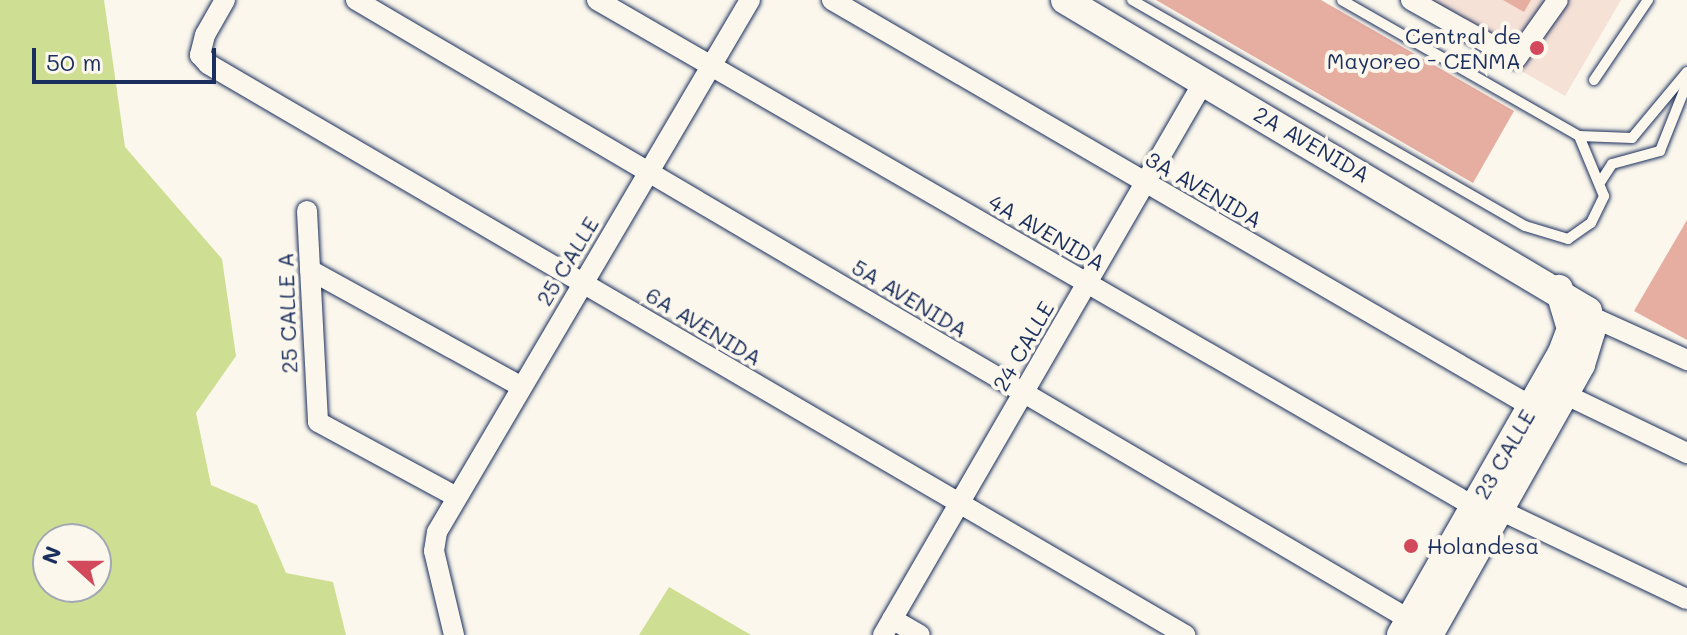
<!DOCTYPE html>
<html>
<head>
<meta charset="utf-8">
<style>
  body { margin:0 }
  #map { position:relative; width:1687px; height:635px; overflow:hidden; background:#fbf7ec; font-family:Mali,sans-serif }
  div>[style] { position:absolute }
  .built>* { inset:0; background:#f5e1d6 }
  .green>* { inset:0; background:#cede92 }
  .building>* { inset:0; background:#e6ada1 }
  .roads { filter:drop-shadow(0 0 2px #1b2f5e) drop-shadow(0 0 2px #1b2f5e) }
  .service>* { height:10px; margin:-5px; padding:0 5px; transform-origin:5px; border-radius:5px; background:#fbf7ec }
  .minor>* { height:20px; margin:-10px; padding:0 10px; transform-origin:10px; border-radius:10px; background:#fbf7ec }
  .secondary>* { height:28px; margin:-14px; padding:0 14px; transform-origin:14px; border-radius:14px; background:#fbf7ec }
  .dots>* { width:22px; height:22px; translate:-50% -50%; box-sizing:border-box; border:4px solid #fbf7ec; border-radius:50% }
  span { translate:-50% -50%; white-space:nowrap; text-align:center; line-height:1.15; -webkit-text-stroke:8px #fbf7ec; paint-order:stroke }
  .poi-label { font-size:22px; color:#1b2f5e }
  .right { translate:-100% -50%; text-align:right }
  .left { translate:0 -50%; text-align:left }
  .street-label { font-size:22px; color:#1b2f5e }
  .north { position:absolute; left:32px; top:523px; width:80px; height:80px; box-sizing:border-box; background:#fbf7ec; border:2px solid #a1a7b3; border-radius:50%; rotate:291deg; font-size:22px; font-weight:700; line-height:32px; text-align:center; color:#1b2f5e }
  .north::after { content:''; display:block; margin:auto; width:28px; height:36px; background:#d1495b; clip-path:polygon(50% 0,100% 100%,50% 72%,0 100%) }
  .scale { position:absolute; left:32px; top:48px; width:184px; height:36px; box-sizing:border-box; border:4px solid #1b2f5e; border-top:0; padding-left:10px; font-size:24px; line-height:28px; white-space:nowrap; color:#1b2f5e; -webkit-text-stroke:6px #fbf7ec; paint-order:stroke }
</style>
</head>
<body>
<div id="map">
  <div class="built">
    <div style="clip-path:polygon(1397px 0,1621px 0,1565px 96px)"></div>
  </div>
  <div class="green">
    <div style="clip-path:polygon(evenodd,0 0,104px 0,125px 147px,222px 259px,236px 356px,196px 413px,211px 485px,257px 505px,286px 573px,333px 582px,346px 635px,0 635px,0 0,96px 539px,96px 587px,48px 587px,48px 539px,96px 539px)"></div>
    <div style="clip-path:polygon(669px 587px,751px 635px,639px 635px)"></div>
  </div>
  <div class="building">
    <div style="clip-path:polygon(1156px 0,1321px 0,1514px 111px,1473px 183px)"></div>
    <div style="clip-path:polygon(1503px 0,1531px 0,1524px 12px)"></div>
    <div style="clip-path:polygon(1687px 220px,1687px 340px,1634px 311px)"></div>
  </div>
  <div class="roads">
    <div class="service">
      <div style="left:1132px;top:0;width:453px;rotate:29.9deg"></div>
      <div style="left:1525px;top:226px;width:45px;rotate:16.8deg"></div>
      <div style="left:1568px;top:239px;width:28px;rotate:-35deg"></div>
      <div style="left:1591px;top:223px;width:30px;rotate:-64deg"></div>
      <div style="left:1604px;top:196px;width:65px;rotate:-112.6deg"></div>
      <div style="left:1579px;top:136px;width:273px;rotate:-150.2deg"></div>
      <div style="left:1594px;top:80px;width:97px;rotate:-56deg"></div>
      <div style="left:1579px;top:136px;width:53px;rotate:2.2deg"></div>
      <div style="left:1632px;top:138px;width:86px;rotate:-50.2deg"></div>
      <div style="left:1601px;top:181px;width:20px;rotate:-57deg"></div>
      <div style="left:1612px;top:164px;width:50px;rotate:-15.2deg"></div>
      <div style="left:1660px;top:151px;width:73px;rotate:-68.3deg"></div>
    </div>
    <div class="minor">
      <div style="left:225px;top:0;width:40px;rotate:119.7deg"></div>
      <div style="left:205px;top:35px;width:21px;rotate:104deg"></div>
      <div style="left:200px;top:55px;width:12px;rotate:48deg"></div>
      <div style="left:208px;top:64px;width:1132px;rotate:30.3deg"></div>
      <div style="left:356px;top:0;width:1237px;rotate:30.46deg"></div>
      <div style="left:597px;top:0;width:1012px;rotate:30.01deg"></div>
      <div style="left:832px;top:0;width:820px;rotate:30.16deg"></div>
      <div style="left:1411px;top:0;width:120px;rotate:29.3deg"></div>
      <div style="left:1516px;top:59px;width:72px;rotate:-54.6deg"></div>
      <div style="left:307px;top:211px;width:211px;rotate:87deg"></div>
      <div style="left:318px;top:422px;width:156px;rotate:28.4deg"></div>
      <div style="left:310px;top:270px;width:238px;rotate:28.9deg"></div>
      <div style="left:1579px;top:311px;width:119px;rotate:24.4deg"></div>
      <div style="left:1554px;top:389px;width:148px;rotate:25.7deg"></div>
      <div style="left:1500px;top:510px;width:207px;rotate:25.5deg"></div>
      <div style="left:892px;top:619px;width:32px;rotate:30deg"></div>
      <div style="left:454px;top:635px;width:86px;rotate:-103.4deg"></div>
      <div style="left:434px;top:551px;width:19px;rotate:-81deg"></div>
      <div style="left:437px;top:532px;width:617px;rotate:-59.53deg"></div>
      <div style="left:883px;top:635px;width:640px;rotate:-59.91deg"></div>
    </div>
    <div class="secondary">
      <div style="left:1065px;top:0;width:608px;rotate:30.74deg"></div>
      <div style="left:1588px;top:311px;width:21px;rotate:82deg"></div>
      <div style="left:1591px;top:332px;width:34px;rotate:107deg"></div>
      <div style="left:1581px;top:365px;width:310px;rotate:119.4deg"></div>
      <div style="left:1401px;top:635px;width:322px;rotate:-60.3deg"></div>
      <div style="left:1561px;top:355px;width:28px;rotate:-69deg"></div>
      <div style="left:1571px;top:329px;width:42px;rotate:-106.7deg"></div>
    </div>
  </div>
  <div class="dots">
    <div style="left:1537px;top:48px;background:#d1495b"></div>
    <div style="left:1411px;top:546px;background:#d1495b"></div>
  </div>
  <div class="poi-label">
    <span class="right" style="left:1521px;top:48px">Central de<br>Mayoreo - CENMA</span>
    <span class="left" style="left:1427px;top:546px">Holandesa</span>
  </div>
  <div class="street-label">
    <span style="left:1312px;top:144px;rotate:30deg">2A AVENIDA</span>
    <span style="left:1204px;top:189px;rotate:30deg">3A AVENIDA</span>
    <span style="left:1047px;top:232px;rotate:30deg">4A AVENIDA</span>
    <span style="left:567px;top:261px;rotate:-59deg">25 CALLE</span>
    <span style="left:910px;top:298px;rotate:31deg">5A AVENIDA</span>
    <span style="left:287px;top:313px;rotate:-92deg">25 CALLE A</span>
    <span style="left:704px;top:326px;rotate:31deg">6A AVENIDA</span>
    <span style="left:1023px;top:346px;rotate:-60deg">24 CALLE</span>
    <span style="left:1504px;top:454px;rotate:-60deg">23 CALLE</span>
  </div>
  <div class="north">N</div>
  <div class="scale">50 m</div>
</div>
</body>
</html>
